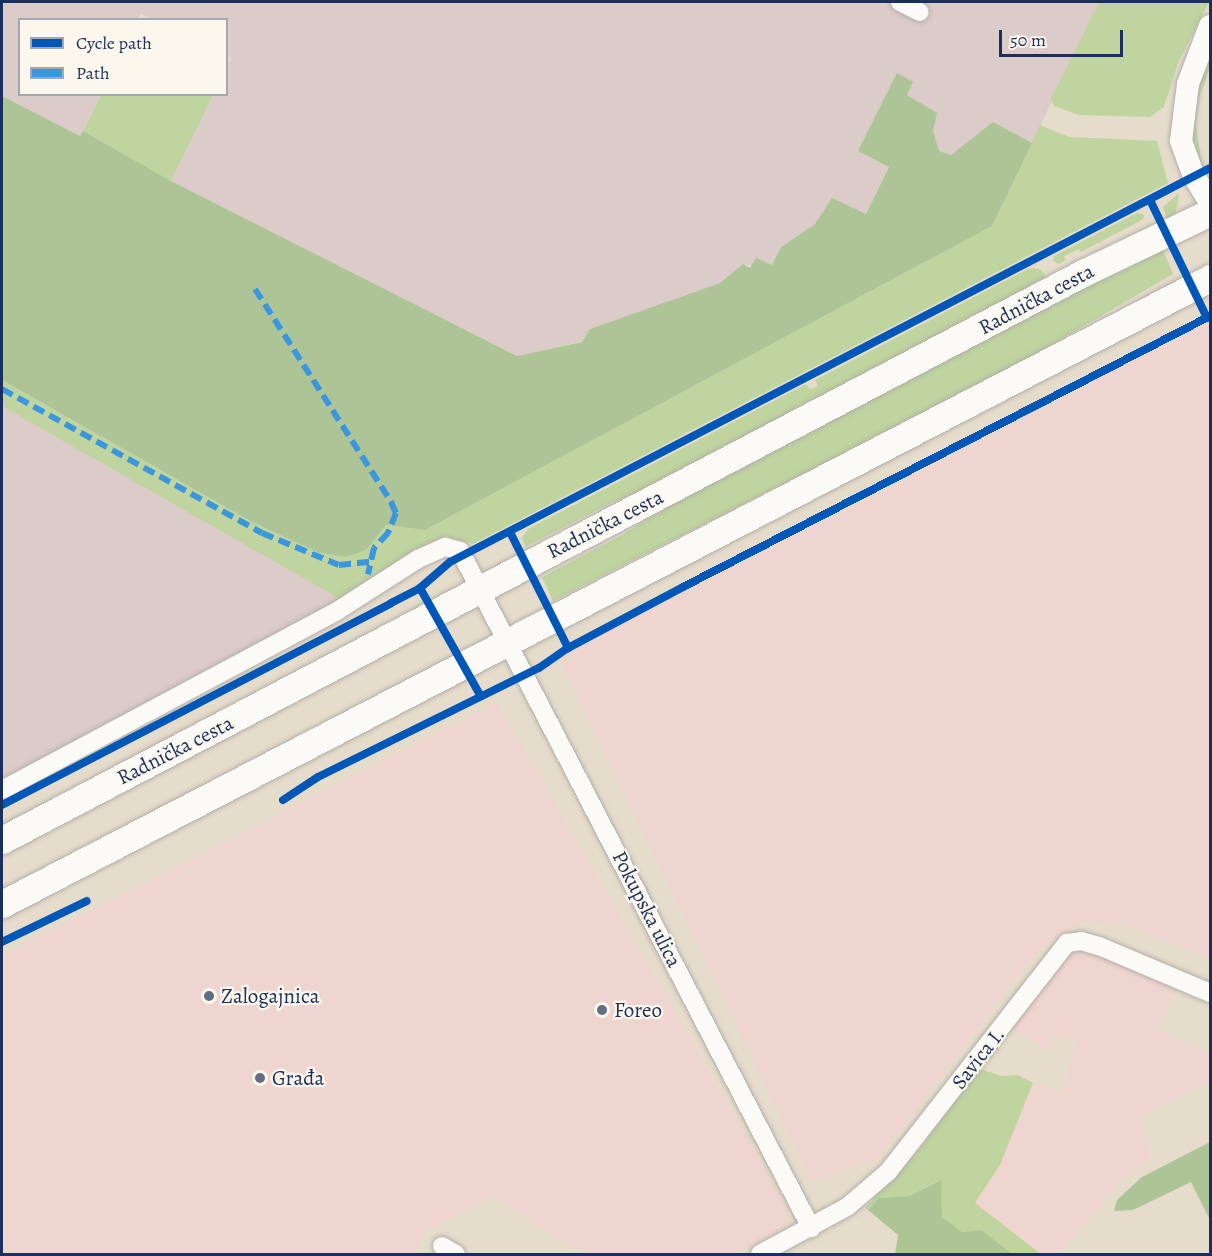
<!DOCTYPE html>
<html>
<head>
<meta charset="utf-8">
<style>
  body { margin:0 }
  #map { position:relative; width:1212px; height:1256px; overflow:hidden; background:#e6dccc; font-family:Alegreya,serif }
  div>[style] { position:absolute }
  .built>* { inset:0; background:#efd5cf }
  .industrial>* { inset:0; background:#dbcbc9 }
  .green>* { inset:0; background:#bfd49f }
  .forest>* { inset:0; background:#adc497 }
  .roads { filter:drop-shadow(0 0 2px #b3afa9) drop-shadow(0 0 2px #b3afa9) }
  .minor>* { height:18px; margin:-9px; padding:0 9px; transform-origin:9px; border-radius:9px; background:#fbfaf7 }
  .tertiary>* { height:22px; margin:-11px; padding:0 11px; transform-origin:11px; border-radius:11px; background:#fbfaf7 }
  .secondary>* { height:27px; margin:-13.5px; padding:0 13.5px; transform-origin:13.5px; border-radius:13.5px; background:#fbfaf7 }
  .quiet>* { height:6px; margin-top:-3px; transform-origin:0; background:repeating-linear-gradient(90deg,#3a97de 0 12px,transparent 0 18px) }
  .cycleway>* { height:8px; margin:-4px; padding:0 4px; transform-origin:4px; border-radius:4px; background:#0057b8 }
  .dots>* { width:16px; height:16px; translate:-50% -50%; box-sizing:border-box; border:3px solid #fbf7ec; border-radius:50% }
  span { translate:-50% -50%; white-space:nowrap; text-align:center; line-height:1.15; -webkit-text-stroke:4.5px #fbf7ec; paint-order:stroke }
  .street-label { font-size:21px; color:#1b2f5e }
  .poi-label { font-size:21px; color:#1b2f5e }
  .left { translate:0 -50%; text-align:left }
  .frame { position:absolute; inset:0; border:3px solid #1b2f5e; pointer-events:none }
  .legend { position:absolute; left:18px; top:18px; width:210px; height:78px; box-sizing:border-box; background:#fbf7ec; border:2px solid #a1a7b3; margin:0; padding:8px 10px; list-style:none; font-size:18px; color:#1b2f5e }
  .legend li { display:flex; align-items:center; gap:12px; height:30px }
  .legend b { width:30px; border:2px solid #a1a7b3 }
  .scale { position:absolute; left:999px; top:30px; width:124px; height:27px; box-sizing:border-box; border:3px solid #1b2f5e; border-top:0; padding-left:8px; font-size:18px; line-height:21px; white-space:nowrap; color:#1b2f5e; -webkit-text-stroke:4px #fbf7ec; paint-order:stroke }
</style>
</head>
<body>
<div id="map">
  <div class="built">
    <div style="clip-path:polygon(1210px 321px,1210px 958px,1124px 925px,1081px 923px,1041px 946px,877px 1159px,812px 1182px,558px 657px)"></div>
    <div style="clip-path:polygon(497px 702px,788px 1209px,784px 1231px,734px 1254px,583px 1254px,493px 1196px,423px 1233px,417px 1254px,2px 1254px,2px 956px)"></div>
    <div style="clip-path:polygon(1078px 946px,1177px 987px,1157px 1030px,1210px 1054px,1210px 1081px,1140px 1116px,1150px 1159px,1120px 1182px,1059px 1254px,1041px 1254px,974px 1203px,1000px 1165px,1033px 1083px,1064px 1093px,1076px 1039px,1052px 1036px,1049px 1052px,1010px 1027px)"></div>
  </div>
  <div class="industrial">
    <div style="clip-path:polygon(2px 2px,1099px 2px,1032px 143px,993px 123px,951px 155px,939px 151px,933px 131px,859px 151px,889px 166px,866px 214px,832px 199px,815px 224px,781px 247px,772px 266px,743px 265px,720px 283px,590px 329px,583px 341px,517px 356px,171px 181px,213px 95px,226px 94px,227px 67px,231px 58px,227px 55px,226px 20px,153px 19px,141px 14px,137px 20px,20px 20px,20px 94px,101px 95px,80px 136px,2px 96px)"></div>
    <div style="clip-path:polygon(2px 406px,318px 583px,342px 600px,2px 786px)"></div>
  </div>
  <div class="green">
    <div style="clip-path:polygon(1099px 2px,1209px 2px,1178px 63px,1164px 107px,1150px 117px,1079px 115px,1054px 106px,1051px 99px)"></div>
    <div style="clip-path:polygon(1210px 51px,1210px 67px,1199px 98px,1196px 123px,1202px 167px,1192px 149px,1195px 91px)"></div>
    <div style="clip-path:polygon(101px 95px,213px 95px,171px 181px,83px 131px)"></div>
    <div style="clip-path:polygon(1040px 125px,1069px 137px,1157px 141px,1168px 183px,473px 544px,445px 536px,403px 558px,342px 600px,2px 406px,2px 380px,252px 522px,317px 552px,366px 550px,385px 525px,425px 530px,992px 226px)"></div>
    <div style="clip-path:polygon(1179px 193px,1176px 212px,1168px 222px,1163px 207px)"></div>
    <div style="clip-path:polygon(1137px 213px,1145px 215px,1142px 220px,1081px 252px,1079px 249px,1064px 256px,1066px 260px,1059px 264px,1053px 261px,1054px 256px)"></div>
    <div style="clip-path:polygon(1162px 247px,1173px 274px,1013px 367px,553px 601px,542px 577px,624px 534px,695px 489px)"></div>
    <div style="clip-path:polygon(1030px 268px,1040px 269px,1048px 278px,682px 474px,609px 504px,525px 547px,522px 537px,528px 529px,806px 384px,810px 389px,818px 386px,815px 380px)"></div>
    <div style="clip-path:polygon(978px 1068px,1001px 1076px,1018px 1075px,1033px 1083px,1000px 1165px,975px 1203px,1041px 1254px,1013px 1254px,981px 1230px,962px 1232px,942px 1217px,940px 1180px,909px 1196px,879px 1198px,868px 1210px,865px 1208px,921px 1147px)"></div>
  </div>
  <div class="forest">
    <div style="clip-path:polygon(897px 73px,913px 82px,907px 95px,937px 113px,933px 131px,939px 151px,951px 155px,993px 122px,1032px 143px,992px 226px,425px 530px,386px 525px,366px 550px,346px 557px,317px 552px,252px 522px,2px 380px,2px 96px,80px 136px,83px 131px,171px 181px,517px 356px,582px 342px,590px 329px,720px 283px,743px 264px,750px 268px,756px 258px,772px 265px,781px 247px,815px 224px,832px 198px,866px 214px,889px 167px,858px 151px)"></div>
    <div style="clip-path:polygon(1210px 1142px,1210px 1220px,1191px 1182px,1133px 1210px,1114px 1211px,1117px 1200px,1142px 1177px)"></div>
    <div style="clip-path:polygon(941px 1180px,942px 1217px,962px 1232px,981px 1230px,1013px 1254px,895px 1254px,898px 1235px,868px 1210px,879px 1198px,909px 1196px)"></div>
  </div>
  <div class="roads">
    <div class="minor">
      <div style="left:900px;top:2px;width:22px;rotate:27deg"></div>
      <div style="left:2px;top:790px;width:380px;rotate:-28.1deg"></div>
      <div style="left:337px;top:611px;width:96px;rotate:-32.7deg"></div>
      <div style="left:418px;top:559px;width:30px;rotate:-24deg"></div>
      <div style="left:445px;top:547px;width:16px;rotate:15deg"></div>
      <div style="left:460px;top:551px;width:763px;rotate:62.59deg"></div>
      <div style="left:442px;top:1246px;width:16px;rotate:30deg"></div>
      <div style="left:760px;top:1254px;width:99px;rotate:-28.4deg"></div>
      <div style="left:847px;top:1207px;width:54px;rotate:-40.5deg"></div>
      <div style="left:888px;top:1172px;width:291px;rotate:-52deg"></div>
      <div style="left:1067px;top:943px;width:14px;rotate:-8deg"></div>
      <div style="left:1081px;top:941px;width:19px;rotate:16deg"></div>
      <div style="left:1099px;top:946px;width:121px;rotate:22.9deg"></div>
    </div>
    <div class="tertiary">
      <div style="left:1210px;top:26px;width:62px;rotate:110.8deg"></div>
      <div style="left:1188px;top:84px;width:57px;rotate:97deg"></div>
      <div style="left:1181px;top:141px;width:37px;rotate:70deg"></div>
      <div style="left:1194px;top:176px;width:31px;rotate:59deg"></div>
    </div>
    <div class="secondary">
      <div style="left:2px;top:840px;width:1223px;rotate:-27.68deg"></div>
      <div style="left:1085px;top:272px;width:139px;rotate:-25.6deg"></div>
      <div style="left:2px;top:904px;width:1361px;rotate:-27.39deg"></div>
    </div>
  </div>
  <div class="quiet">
    <div style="left:255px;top:289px;width:253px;rotate:57.4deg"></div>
    <div style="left:391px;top:502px;width:12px;rotate:66deg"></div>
    <div style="left:396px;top:513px;width:22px;rotate:112deg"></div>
    <div style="left:388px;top:533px;width:21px;rotate:133deg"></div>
    <div style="left:374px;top:548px;width:27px;rotate:103deg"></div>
    <div style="left:2px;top:389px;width:297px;rotate:29deg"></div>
    <div style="left:262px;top:533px;width:83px;rotate:22.6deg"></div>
    <div style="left:339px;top:565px;width:31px;rotate:-6deg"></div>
  </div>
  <div class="cycleway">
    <div style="left:1150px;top:200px;width:131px;rotate:64.2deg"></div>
    <div style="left:510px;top:532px;width:130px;rotate:63.4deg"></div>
    <div style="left:420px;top:588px;width:123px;rotate:60.7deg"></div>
    <div style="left:283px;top:800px;width:42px;rotate:-33.3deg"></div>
    <div style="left:318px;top:777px;width:246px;rotate:-26.3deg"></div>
    <div style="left:539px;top:668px;width:35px;rotate:-35deg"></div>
    <div style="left:568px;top:648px;width:130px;rotate:-27.9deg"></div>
    <div style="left:683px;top:587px;width:593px;rotate:-27.21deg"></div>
    <div style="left:2px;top:805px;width:438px;rotate:-27.4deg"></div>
    <div style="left:391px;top:603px;width:33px;rotate:-27deg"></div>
    <div style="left:420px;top:588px;width:40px;rotate:-41deg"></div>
    <div style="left:450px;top:562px;width:856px;rotate:-27.4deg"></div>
    <div style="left:2px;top:942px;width:94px;rotate:-25.8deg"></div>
  </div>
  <div class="dots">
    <div style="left:209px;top:996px;background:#626c84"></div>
    <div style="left:602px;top:1010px;background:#626c84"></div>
    <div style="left:260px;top:1078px;background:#626c84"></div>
  </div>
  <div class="street-label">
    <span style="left:1036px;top:299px;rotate:-28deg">Radnička cesta</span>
    <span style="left:605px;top:524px;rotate:-27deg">Radnička cesta</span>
    <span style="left:175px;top:750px;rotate:-27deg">Radnička cesta</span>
    <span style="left:647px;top:909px;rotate:63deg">Pokupska ulica</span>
    <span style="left:978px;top:1058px;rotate:-52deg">Savica I.</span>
  </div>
  <div class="poi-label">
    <span class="left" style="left:221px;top:996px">Zalogajnica</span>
    <span class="left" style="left:614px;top:1010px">Foreo</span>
    <span class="left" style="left:272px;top:1078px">Građa</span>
  </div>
  <div class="frame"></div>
  <ul class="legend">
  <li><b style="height:8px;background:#0057b8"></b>Cycle path</li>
  <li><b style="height:8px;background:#3a97de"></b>Path</li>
  </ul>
  <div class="scale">50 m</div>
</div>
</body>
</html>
